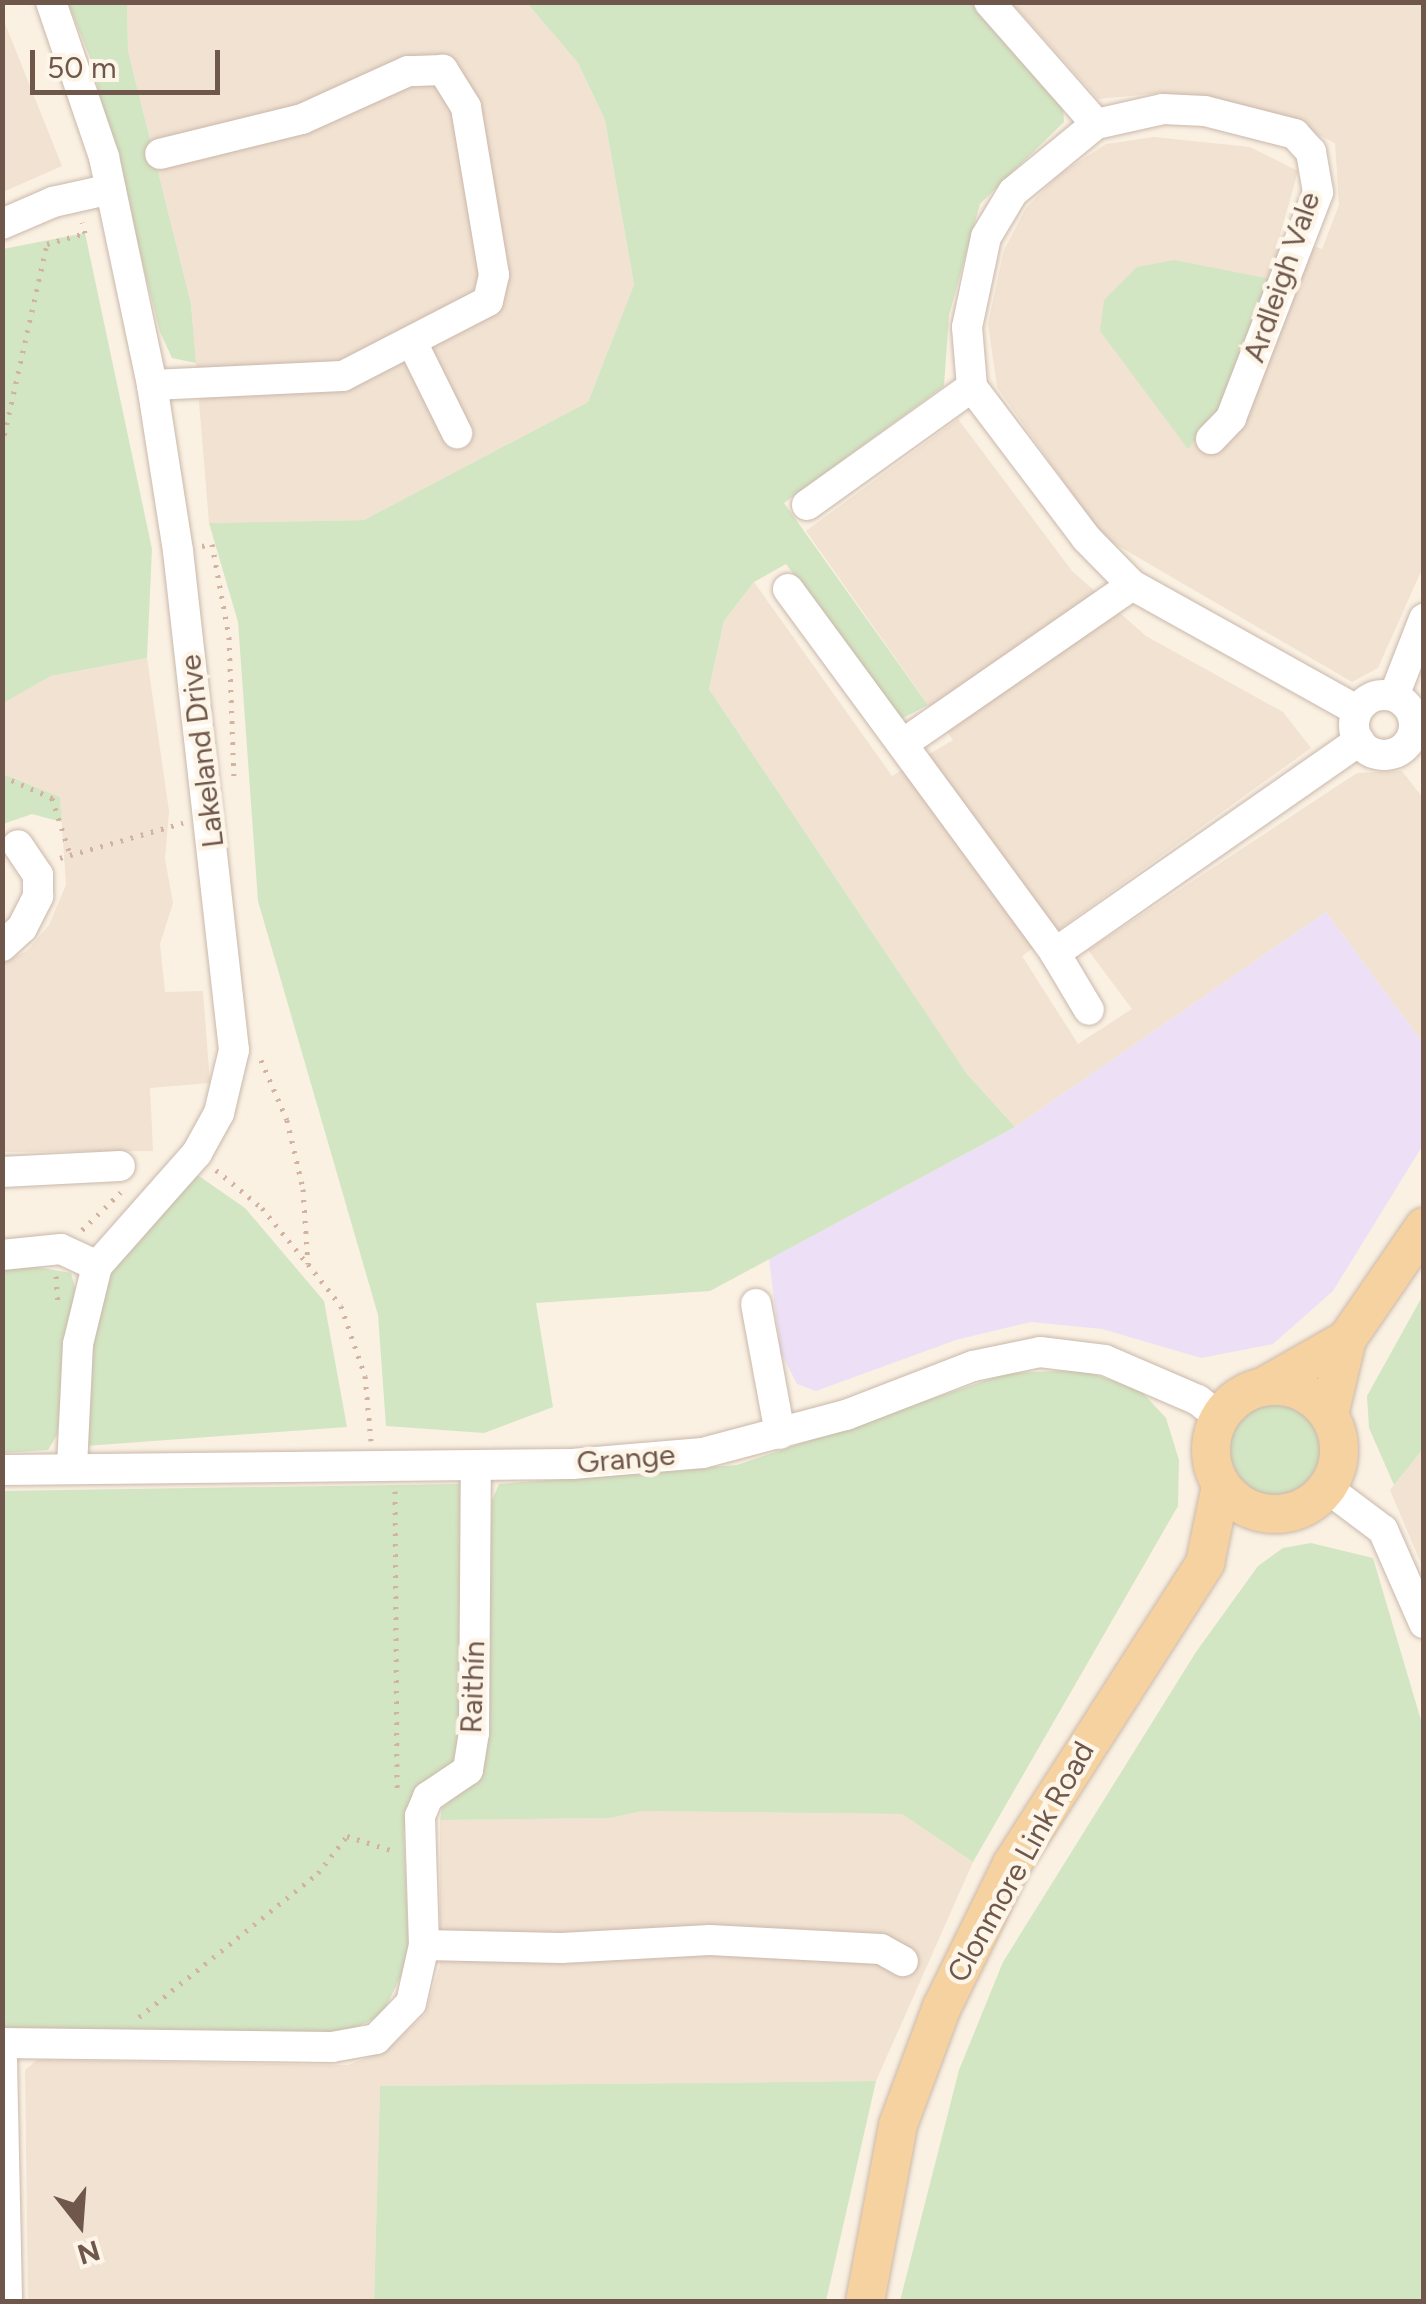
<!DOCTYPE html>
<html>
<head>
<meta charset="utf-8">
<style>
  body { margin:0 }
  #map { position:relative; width:1426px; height:2304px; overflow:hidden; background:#faf1e3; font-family:Figtree,sans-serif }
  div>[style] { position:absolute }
  .residential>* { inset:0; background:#f1e2d2 }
  .education>* { inset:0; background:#ede0f6 }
  .green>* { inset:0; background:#d3e6c3 }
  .round { border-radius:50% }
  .path>* { height:5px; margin-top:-2.5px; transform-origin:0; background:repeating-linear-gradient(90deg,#d2b2a0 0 2.5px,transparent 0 10.5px) }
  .roads { filter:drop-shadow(0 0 2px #cab8ab) drop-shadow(0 0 2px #cab8ab) }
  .minor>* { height:30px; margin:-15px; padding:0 15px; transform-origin:15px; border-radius:15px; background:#fff }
  .minor>.ring { margin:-15px; padding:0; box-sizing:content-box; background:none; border:30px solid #fff; border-radius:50% }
  .major>* { height:38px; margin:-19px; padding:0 19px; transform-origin:19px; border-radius:19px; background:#f5d2a0 }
  .major>.ring { margin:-19px; padding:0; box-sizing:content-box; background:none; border:38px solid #f5d2a0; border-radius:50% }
  span { translate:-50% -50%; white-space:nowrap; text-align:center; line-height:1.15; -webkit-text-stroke:9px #fef5e9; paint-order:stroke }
  .street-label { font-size:30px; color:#70574b }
  .frame { position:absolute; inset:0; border:5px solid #70574b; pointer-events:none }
  .north { position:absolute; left:30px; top:2174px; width:100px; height:100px; -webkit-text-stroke:8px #fef5e9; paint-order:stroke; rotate:163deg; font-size:28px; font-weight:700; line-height:40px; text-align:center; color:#70574b }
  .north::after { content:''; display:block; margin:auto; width:35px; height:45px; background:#70574b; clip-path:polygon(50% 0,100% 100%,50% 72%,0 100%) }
  .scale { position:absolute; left:30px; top:50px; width:190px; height:45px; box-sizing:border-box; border:5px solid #70574b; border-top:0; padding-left:12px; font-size:30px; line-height:35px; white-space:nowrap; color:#70574b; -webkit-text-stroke:8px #fef5e9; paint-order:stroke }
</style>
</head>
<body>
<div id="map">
  <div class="residential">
    <div style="clip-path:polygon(127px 3px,527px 3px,578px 63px,605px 120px,634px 286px,588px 402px,364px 520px,209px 523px,191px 304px,128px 51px)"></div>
    <div style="clip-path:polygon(1012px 3px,1423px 3px,1423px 567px,1378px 668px,1352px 682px,1103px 537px,997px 387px,988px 324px,1004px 250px,1026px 208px,1060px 174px,1106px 144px,1154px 137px,1250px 147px,1298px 171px,1280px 235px,1322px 249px,1339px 205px,1335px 143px,1277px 116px,1160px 93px,1098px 99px)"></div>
    <div style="clip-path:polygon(2px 16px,62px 166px,3px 192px,2px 192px)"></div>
    <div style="clip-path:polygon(958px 419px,1072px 571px,1146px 636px,1283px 712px,1311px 748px,1022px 956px,1078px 1044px,1132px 1009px,1088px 950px,1357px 773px,1402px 771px,1423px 798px,1423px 1043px,1326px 912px,1015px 1127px,967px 1074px,709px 689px,724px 621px,754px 582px,892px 776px,953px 740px,806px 531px)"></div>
    <div style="clip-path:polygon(147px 658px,169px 811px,165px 859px,173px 903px,160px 944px,165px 992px,203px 991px,210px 1083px,150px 1088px,153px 1151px,3px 1152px,3px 962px,27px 951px,49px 925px,66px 885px,60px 797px,3px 774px,2px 703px,51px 676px)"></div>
    <div style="clip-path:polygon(1423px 1449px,1423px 1568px,1390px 1490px)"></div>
    <div style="clip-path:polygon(643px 1811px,902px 1814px,973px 1862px,876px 2081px,380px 2086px,374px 2301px,28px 2301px,25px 2070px,37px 2060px,348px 2065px,387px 2050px,425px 2014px,440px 1965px,440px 1820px,610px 1818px)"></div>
  </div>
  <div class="education">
    <div style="clip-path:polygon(1326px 912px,1423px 1043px,1423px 1145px,1333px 1291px,1273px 1344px,1201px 1358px,1102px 1329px,1031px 1322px,956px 1340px,816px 1391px,797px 1384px,781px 1353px,769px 1259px,1015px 1127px)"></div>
  </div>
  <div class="green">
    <div style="clip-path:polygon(68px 3px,127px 3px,128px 51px,191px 304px,196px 363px,172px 358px,160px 332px,91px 60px)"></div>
    <div style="clip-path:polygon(527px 3px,972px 3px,1063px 104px,1064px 122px,980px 204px,949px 315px,944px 386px,784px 503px,928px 705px,901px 719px,786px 564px,754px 582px,724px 621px,709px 689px,967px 1074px,1015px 1127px,710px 1291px,536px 1303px,553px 1407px,484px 1433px,386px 1426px,378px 1315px,258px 901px,238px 622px,209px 523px,364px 520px,588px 402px,634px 285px,605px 120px,578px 63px)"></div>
    <div style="clip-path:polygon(85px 233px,152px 549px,147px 658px,51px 676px,3px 703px,3px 249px)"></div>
    <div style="clip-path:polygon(1174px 260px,1270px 279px,1225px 401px,1188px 449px,1100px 331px,1104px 300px,1137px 267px)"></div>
    <div style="clip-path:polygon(3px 774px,60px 797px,62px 822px,32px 814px,3px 824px)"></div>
    <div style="clip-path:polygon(186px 1167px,245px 1208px,324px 1301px,347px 1427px,85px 1446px,90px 1288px)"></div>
    <div style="clip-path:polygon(31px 1266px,71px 1273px,75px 1288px,57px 1435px,48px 1450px,3px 1453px,2px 1267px)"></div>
    <div style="clip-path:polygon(1423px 1295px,1423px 1449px,1394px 1485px,1369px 1428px,1367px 1396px)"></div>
    <div style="clip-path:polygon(1082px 1370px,1141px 1391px,1166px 1418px,1179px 1460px,1178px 1506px,973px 1862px,902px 1814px,643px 1811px,610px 1818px,440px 1820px,442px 1808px,475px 1780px,483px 1754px,492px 1500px,499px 1484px,737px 1465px,1008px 1373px)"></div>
    <div class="round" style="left:1227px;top:1403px;width:96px;height:96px"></div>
    <div style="clip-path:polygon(460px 1484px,459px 1758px,412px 1802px,404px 1833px,409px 1959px,382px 2015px,338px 2036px,3px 2031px,2px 1491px)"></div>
    <div style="clip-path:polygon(1311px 1543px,1373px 1558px,1423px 1727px,1423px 2301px,900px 2301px,959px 2070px,1003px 1962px,1196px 1652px,1258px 1566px,1283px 1548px)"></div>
    <div style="clip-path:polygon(876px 2081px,826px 2301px,374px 2301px,380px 2086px)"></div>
  </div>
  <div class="path">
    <div style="left:2px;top:445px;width:206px;rotate:-77.4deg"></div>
    <div style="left:47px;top:244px;width:40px;rotate:-16deg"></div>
    <div style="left:85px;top:233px;width:11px;rotate:-105deg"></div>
    <div style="left:202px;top:546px;width:10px;rotate:-11deg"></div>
    <div style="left:212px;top:544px;width:95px;rotate:79.6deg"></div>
    <div style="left:229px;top:637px;width:145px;rotate:88deg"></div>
    <div style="left:2px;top:776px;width:55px;rotate:23.7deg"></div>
    <div style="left:52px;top:798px;width:56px;rotate:72.2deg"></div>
    <div style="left:60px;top:858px;width:128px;rotate:-15.9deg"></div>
    <div style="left:261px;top:1060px;width:65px;rotate:66.6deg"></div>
    <div style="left:287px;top:1120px;width:71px;rotate:76.9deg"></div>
    <div style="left:303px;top:1189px;width:75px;rotate:86.2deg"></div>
    <div style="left:308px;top:1264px;width:53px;rotate:51.8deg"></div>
    <div style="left:341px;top:1306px;width:74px;rotate:71.1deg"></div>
    <div style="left:365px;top:1376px;width:65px;rotate:84.7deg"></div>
    <div style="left:216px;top:1170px;width:60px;rotate:39.6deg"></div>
    <div style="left:262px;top:1208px;width:70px;rotate:50.8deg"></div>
    <div style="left:82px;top:1230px;width:54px;rotate:-44.3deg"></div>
    <div style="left:56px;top:1276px;width:29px;rotate:86deg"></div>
    <div style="left:395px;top:1491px;width:304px;rotate:89.6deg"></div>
    <div style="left:139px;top:2017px;width:230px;rotate:-38.8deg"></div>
    <div style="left:318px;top:1873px;width:47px;rotate:-51.9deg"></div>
    <div style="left:347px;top:1836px;width:52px;rotate:17.7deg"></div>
  </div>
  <div class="roads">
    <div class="minor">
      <div style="left:51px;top:2px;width:164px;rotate:71.1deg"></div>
      <div style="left:104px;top:157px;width:233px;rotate:78.1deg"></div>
      <div style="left:152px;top:385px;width:168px;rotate:81.1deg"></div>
      <div style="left:178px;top:551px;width:502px;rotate:83.6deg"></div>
      <div style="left:234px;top:1050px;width:65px;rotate:103.4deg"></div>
      <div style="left:219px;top:1113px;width:46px;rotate:118.8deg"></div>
      <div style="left:197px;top:1153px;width:151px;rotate:131.5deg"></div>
      <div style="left:97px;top:1266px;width:80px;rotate:103.7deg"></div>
      <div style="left:78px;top:1344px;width:124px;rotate:92.8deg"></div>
      <div style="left:989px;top:2px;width:162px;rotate:48.7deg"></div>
      <div style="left:2px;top:224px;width:56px;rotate:-23.3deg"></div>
      <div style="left:53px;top:202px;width:59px;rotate:-12.6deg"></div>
      <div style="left:412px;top:342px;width:102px;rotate:63.7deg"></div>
      <div style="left:152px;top:385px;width:191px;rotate:-2.7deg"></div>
      <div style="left:343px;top:376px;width:163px;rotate:-27.3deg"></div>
      <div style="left:488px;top:301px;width:27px;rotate:-77deg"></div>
      <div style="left:494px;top:275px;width:170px;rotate:-99.5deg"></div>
      <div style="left:466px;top:107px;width:44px;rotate:-121.9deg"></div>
      <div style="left:443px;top:70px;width:35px;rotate:178deg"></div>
      <div style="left:408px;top:71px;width:116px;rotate:155.6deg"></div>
      <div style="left:302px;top:119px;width:146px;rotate:166.2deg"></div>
      <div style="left:1211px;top:439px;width:29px;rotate:-46deg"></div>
      <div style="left:1231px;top:418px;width:242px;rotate:-68.9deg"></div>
      <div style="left:1318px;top:192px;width:41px;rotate:-99.9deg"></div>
      <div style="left:1311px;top:152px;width:24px;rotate:-132deg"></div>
      <div style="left:1295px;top:134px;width:93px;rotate:-165.7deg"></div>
      <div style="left:1205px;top:111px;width:42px;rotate:-177.3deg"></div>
      <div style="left:1163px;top:109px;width:69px;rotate:167.4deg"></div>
      <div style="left:1096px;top:124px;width:107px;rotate:140.7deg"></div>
      <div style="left:1013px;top:192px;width:52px;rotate:121deg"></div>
      <div style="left:986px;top:237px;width:92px;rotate:101.9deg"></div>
      <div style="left:967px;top:327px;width:60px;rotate:85.2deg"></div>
      <div style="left:972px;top:387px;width:189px;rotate:52.9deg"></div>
      <div style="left:1086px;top:538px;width:66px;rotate:45.6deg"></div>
      <div style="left:1132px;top:585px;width:257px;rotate:29.1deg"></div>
      <div style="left:807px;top:505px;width:203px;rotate:-35.6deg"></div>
      <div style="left:788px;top:589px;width:451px;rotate:53.7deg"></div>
      <div style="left:1055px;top:953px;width:66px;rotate:59.2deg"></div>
      <div class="ring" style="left:1354px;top:695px;width:30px;height:30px"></div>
      <div style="left:1394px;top:696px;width:83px;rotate:-68.7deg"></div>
      <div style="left:904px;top:743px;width:277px;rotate:-34.7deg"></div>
      <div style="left:2px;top:946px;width:27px;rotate:-42deg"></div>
      <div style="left:22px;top:928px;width:36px;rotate:-63deg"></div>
      <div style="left:38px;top:896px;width:21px;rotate:-90deg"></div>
      <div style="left:38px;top:875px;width:36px;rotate:-124deg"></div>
      <div style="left:1055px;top:953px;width:371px;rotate:-34.9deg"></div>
      <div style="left:2px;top:1172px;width:118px;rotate:-2.9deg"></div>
      <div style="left:2px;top:1255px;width:59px;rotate:-5.8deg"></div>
      <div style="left:61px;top:1249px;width:40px;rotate:25deg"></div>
      <div style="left:756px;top:1304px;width:132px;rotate:79.5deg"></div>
      <div style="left:2px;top:1470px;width:570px;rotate:-0.6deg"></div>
      <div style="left:572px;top:1464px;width:131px;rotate:-4.8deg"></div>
      <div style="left:703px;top:1453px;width:148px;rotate:-14.9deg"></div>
      <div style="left:846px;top:1415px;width:136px;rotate:-21.1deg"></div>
      <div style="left:973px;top:1366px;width:68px;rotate:-11.8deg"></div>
      <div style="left:1040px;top:1352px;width:65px;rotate:7deg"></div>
      <div style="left:1105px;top:1360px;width:101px;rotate:23.3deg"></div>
      <div style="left:1198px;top:1400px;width:27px;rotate:39deg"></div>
      <div style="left:1327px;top:1488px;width:70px;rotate:36.9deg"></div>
      <div style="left:1383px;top:1530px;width:102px;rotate:66.2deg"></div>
      <div style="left:424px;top:1945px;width:137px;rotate:1.3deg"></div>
      <div style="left:561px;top:1948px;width:149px;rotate:-3.1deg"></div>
      <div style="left:710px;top:1940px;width:171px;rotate:3deg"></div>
      <div style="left:881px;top:1949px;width:25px;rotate:29deg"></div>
      <div style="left:2px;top:2043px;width:330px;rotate:0.7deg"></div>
      <div style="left:332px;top:2047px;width:45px;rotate:-10.3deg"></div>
      <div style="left:376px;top:2039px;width:50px;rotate:-45.8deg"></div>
      <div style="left:411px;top:2003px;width:59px;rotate:-77.4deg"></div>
      <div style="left:424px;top:1945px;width:129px;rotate:-91.8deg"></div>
      <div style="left:420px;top:1816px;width:21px;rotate:-67deg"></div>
      <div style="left:428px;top:1797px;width:48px;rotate:-34deg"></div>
      <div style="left:468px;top:1770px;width:36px;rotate:-81deg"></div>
      <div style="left:474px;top:1734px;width:269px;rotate:-89.6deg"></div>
      <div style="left:2px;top:2060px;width:242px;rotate:88.8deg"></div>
    </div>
    <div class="major">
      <div class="ring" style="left:1211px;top:1386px;width:90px;height:90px"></div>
      <div style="left:1263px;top:1387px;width:97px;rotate:-29.7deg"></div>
      <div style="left:1329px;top:1415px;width:78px;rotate:-76.7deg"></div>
      <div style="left:1347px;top:1339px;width:136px;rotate:-55.5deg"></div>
      <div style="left:865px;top:2302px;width:180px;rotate:-79.4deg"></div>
      <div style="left:898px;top:2125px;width:126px;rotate:-69.6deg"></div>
      <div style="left:942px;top:2007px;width:159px;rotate:-63.9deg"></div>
      <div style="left:1012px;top:1864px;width:358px;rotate:-57.3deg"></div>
      <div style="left:1205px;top:1563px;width:79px;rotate:-78.3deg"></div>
    </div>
  </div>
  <div class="street-label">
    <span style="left:1282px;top:277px;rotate:-71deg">Ardleigh Vale</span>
    <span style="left:202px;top:751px;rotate:-97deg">Lakeland Drive</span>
    <span style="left:626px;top:1459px;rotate:-5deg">Grange</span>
    <span style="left:473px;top:1687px;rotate:-88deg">Raithín</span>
    <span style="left:1021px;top:1862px;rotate:-61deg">Clonmore Link Road</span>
  </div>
  <div class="frame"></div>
  <div class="north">N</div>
  <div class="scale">50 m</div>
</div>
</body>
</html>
